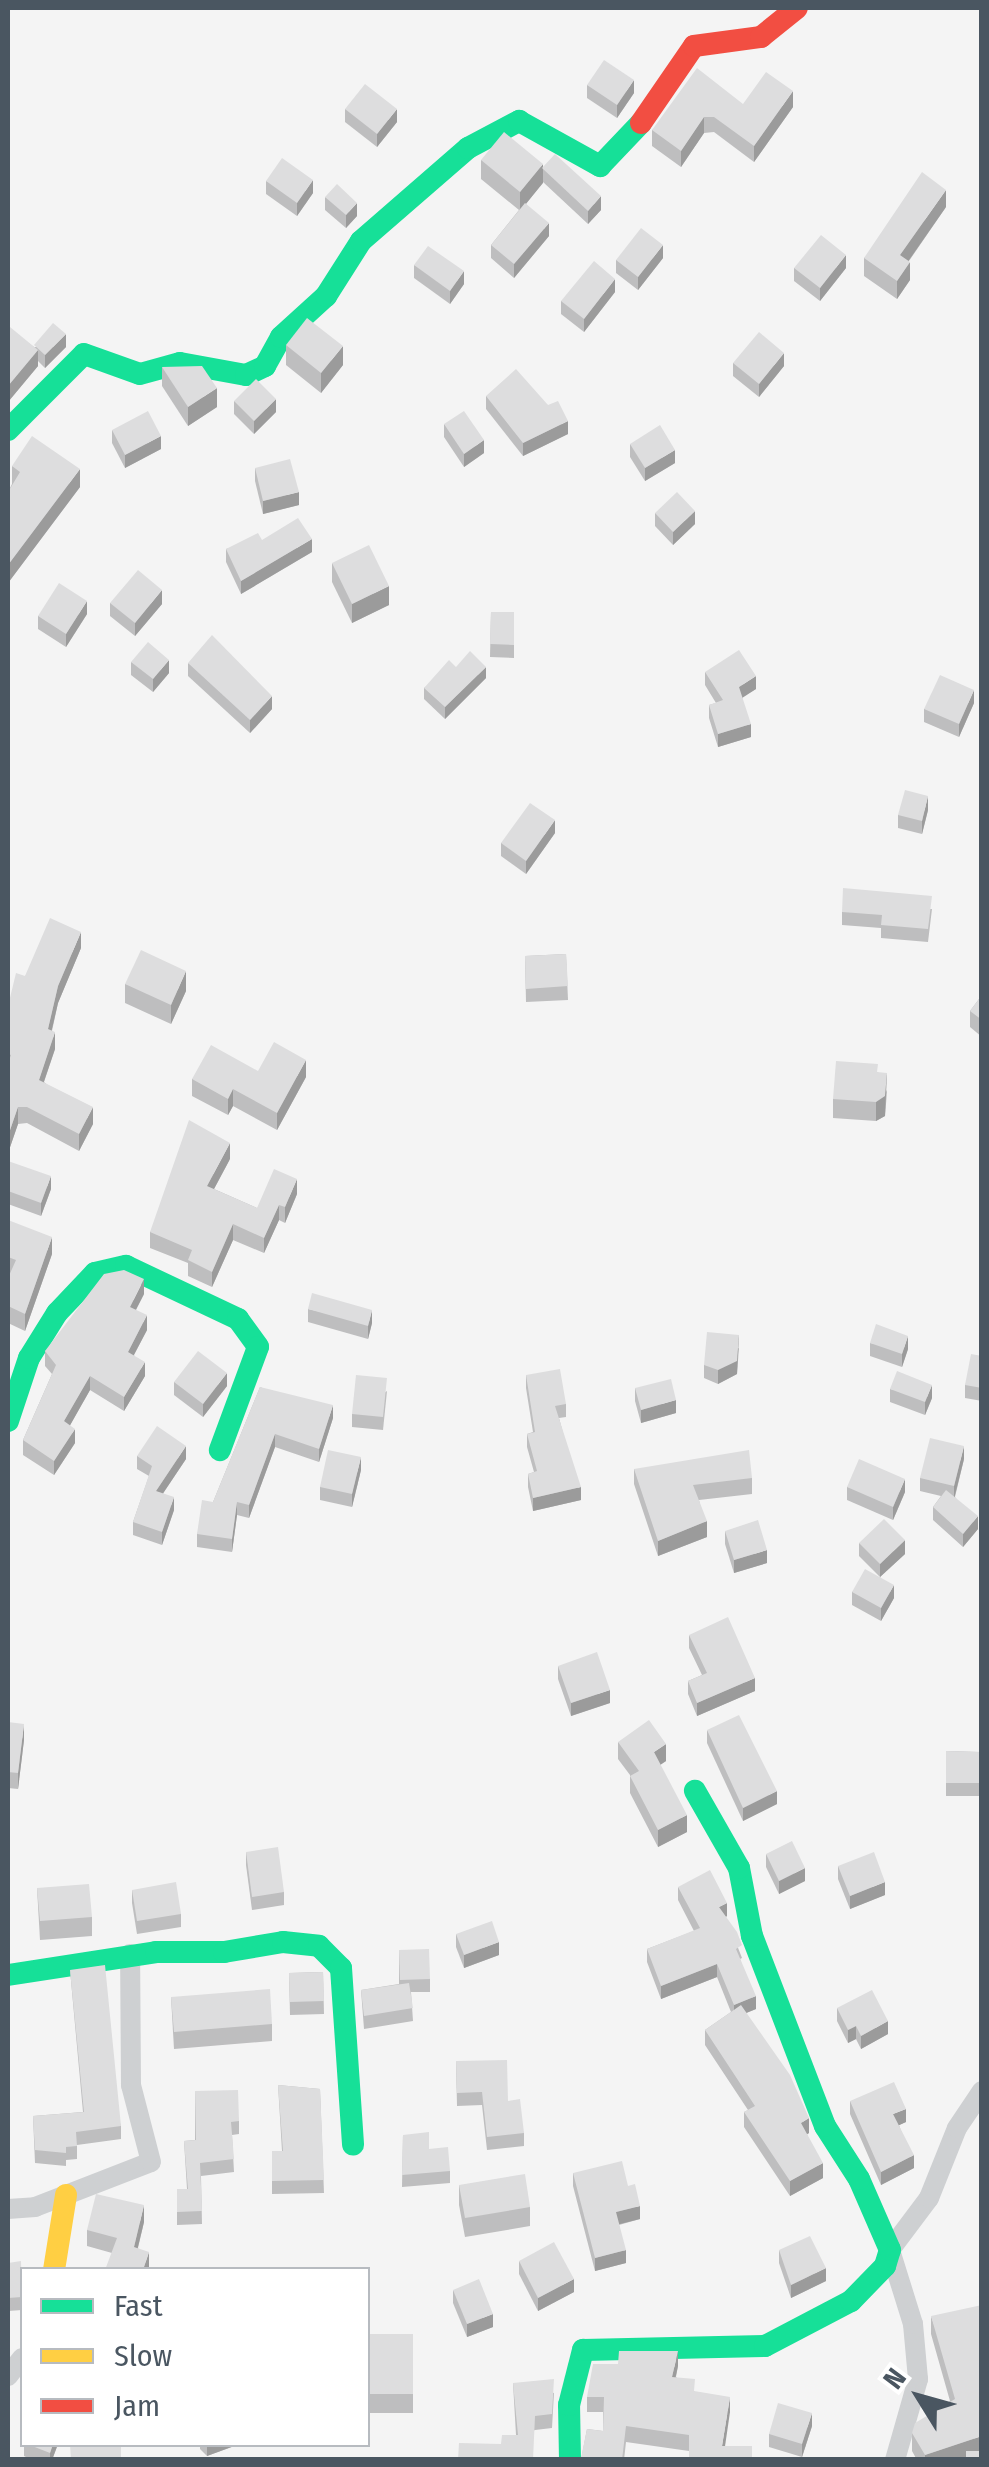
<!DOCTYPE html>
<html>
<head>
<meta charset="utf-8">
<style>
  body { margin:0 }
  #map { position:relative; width:989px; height:2467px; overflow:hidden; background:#f4f4f4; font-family:"Fira Sans Condensed",sans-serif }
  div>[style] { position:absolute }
  .street>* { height:20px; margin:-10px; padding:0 10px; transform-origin:10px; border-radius:10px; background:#ced0d2 }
  .fast>* { height:22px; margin:-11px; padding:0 11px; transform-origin:11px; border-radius:11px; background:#16e098 }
  .slow>* { height:22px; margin:-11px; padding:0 11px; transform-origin:11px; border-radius:11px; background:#ffcf43 }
  .jam>* { height:22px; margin:-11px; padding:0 11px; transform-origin:11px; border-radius:11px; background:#f24e42 }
  .wall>* { inset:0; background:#bebebf }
  .shaded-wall>* { inset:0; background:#9b9b9b }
  .building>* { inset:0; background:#ddddde }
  span { translate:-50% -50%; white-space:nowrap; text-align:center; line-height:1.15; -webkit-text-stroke:10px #fff; paint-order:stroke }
  .frame { position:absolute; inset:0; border:10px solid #4a5661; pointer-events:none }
  .legend { position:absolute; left:20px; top:2267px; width:350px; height:180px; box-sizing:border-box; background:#fff; border:2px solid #b7bbc0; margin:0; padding:12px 18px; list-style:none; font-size:30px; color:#4a5661 }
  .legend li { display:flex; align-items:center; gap:20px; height:50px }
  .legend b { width:50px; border:2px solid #b7bbc0 }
  .north { position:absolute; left:869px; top:2347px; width:100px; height:100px; -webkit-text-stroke:8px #fff; paint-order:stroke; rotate:307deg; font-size:28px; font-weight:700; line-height:40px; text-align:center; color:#4a5661 }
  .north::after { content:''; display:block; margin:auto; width:35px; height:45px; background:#4a5661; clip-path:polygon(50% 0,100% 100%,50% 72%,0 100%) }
</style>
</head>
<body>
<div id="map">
  <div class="street">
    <div style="left:8px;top:2209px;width:27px;rotate:-4deg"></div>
    <div style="left:35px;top:2207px;width:124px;rotate:-21.2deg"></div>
    <div style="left:151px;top:2162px;width:80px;rotate:-104.6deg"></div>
    <div style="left:131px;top:2085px;width:131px;rotate:-90.4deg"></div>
    <div style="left:8px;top:2376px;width:23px;rotate:-52deg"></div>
    <div style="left:895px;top:2460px;width:84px;rotate:-74.1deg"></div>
    <div style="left:918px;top:2379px;width:55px;rotate:-95.2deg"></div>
    <div style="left:913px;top:2324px;width:77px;rotate:-107.3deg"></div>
    <div style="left:890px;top:2250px;width:65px;rotate:-53.1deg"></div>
    <div style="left:929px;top:2198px;width:75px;rotate:-68.2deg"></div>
    <div style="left:957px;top:2128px;width:45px;rotate:-56deg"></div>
  </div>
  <div class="fast">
    <div style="left:8px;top:430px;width:107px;rotate:-45deg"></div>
    <div style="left:84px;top:354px;width:59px;rotate:19.7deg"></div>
    <div style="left:140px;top:374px;width:41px;rotate:-15.4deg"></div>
    <div style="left:180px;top:363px;width:67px;rotate:10.3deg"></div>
    <div style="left:246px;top:375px;width:21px;rotate:-25deg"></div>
    <div style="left:265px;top:366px;width:33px;rotate:-61deg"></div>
    <div style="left:281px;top:337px;width:61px;rotate:-42.3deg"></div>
    <div style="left:326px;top:296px;width:65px;rotate:-57.5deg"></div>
    <div style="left:361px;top:241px;width:142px;rotate:-41deg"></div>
    <div style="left:468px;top:148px;width:58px;rotate:-27.9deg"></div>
    <div style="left:519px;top:121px;width:93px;rotate:29.1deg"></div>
    <div style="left:600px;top:166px;width:59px;rotate:-46.4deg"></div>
    <div style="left:8px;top:1421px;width:66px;rotate:-71.6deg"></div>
    <div style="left:29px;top:1358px;width:53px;rotate:-58.1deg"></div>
    <div style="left:57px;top:1313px;width:55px;rotate:-46.5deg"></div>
    <div style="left:95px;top:1273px;width:32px;rotate:-13deg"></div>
    <div style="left:126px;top:1266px;width:124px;rotate:25.3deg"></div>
    <div style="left:238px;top:1319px;width:34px;rotate:54deg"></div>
    <div style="left:258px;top:1347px;width:110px;rotate:110.3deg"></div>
    <div style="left:8px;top:1975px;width:150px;rotate:-8.8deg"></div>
    <div style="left:156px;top:1952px;width:68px"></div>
    <div style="left:224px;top:1952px;width:60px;rotate:-9.6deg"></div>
    <div style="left:283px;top:1942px;width:36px;rotate:6deg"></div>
    <div style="left:319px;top:1946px;width:31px;rotate:45deg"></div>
    <div style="left:341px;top:1968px;width:177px;rotate:86.1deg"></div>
    <div style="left:570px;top:2460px;width:55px;rotate:-91deg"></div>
    <div style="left:569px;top:2405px;width:57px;rotate:-75.7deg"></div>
    <div style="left:583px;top:2350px;width:182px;rotate:-1.3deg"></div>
    <div style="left:765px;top:2346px;width:97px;rotate:-27.6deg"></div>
    <div style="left:851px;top:2301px;width:49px;rotate:-45.8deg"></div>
    <div style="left:885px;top:2266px;width:17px;rotate:-73deg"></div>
    <div style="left:890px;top:2250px;width:77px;rotate:-113.6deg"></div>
    <div style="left:859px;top:2179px;width:63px;rotate:-122.7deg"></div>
    <div style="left:825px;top:2126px;width:204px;rotate:-111deg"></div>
    <div style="left:752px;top:1936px;width:69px;rotate:-100.8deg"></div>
    <div style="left:739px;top:1868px;width:89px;rotate:-119.7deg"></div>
  </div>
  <div class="slow">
    <div style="left:54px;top:2270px;width:76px;rotate:-80.9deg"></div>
  </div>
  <div class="jam">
    <div style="left:641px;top:123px;width:93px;rotate:-55.5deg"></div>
    <div style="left:694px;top:46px;width:68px;rotate:-7.7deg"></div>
    <div style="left:761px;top:37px;width:46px;rotate:-38.9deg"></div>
  </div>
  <div class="wall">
    <div style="clip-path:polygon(587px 85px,634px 93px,617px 118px,587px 98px)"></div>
    <div style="clip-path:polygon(743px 104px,793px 107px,754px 162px,714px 132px,704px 133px,681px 167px,652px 146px,652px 130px)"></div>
    <div style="clip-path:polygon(345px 109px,397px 122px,377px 147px,345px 122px)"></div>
    <div style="clip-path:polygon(481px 160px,543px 167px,601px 210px,588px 224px,543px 182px,526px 204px,549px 236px,514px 278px,491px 258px,491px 245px,519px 210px,481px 179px)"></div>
    <div style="clip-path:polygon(266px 181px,313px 193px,297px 216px,266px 194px)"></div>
    <div style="clip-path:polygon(325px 197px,357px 216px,346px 228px,325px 210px)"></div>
    <div style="clip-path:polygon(946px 207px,909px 261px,910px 280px,897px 299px,864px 276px,864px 258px)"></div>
    <div style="clip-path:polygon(663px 258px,638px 290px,616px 273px,616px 260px)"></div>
    <div style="clip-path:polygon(414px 265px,464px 284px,450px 304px,414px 278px)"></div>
    <div style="clip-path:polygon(794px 268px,846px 268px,820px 301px,794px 281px)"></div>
    <div style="clip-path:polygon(615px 292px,584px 332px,561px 314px,561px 301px)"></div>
    <div style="clip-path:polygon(8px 329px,34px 347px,66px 347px,45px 368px,38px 361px,38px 366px,8px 402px)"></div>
    <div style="clip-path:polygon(286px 345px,343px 365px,321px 393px,286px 365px)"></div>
    <div style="clip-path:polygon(733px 363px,784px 366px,759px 397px,733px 376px)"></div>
    <div style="clip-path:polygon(162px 367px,217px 407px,188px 426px,162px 386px)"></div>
    <div style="clip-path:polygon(486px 396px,548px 405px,568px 434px,523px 456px,486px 409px)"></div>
    <div style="clip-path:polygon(234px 401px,276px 412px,254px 434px,234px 414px)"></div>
    <div style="clip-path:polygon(444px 424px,484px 453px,464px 467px,444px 437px)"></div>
    <div style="clip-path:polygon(112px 430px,161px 449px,125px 468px,112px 443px)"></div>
    <div style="clip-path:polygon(630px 444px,675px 463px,645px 481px,630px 457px)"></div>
    <div style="clip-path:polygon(12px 466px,80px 487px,8px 583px,8px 492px,12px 484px)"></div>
    <div style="clip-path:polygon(255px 468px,299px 505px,263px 514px,255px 481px)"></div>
    <div style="clip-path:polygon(655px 513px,695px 524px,673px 545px,655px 526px)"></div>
    <div style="clip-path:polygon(262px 540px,312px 552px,241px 594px,226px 562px,226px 549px)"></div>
    <div style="clip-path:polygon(332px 563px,389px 605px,352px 623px,332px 582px)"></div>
    <div style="clip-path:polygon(110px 603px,162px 604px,135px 636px,110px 616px)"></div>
    <div style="clip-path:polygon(491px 612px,514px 612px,514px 658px,490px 657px)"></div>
    <div style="clip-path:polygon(87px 614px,66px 647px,38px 629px,38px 616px)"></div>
    <div style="clip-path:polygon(131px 662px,169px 673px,153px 692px,131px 675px)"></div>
    <div style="clip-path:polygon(188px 663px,272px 709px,250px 733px,188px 676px)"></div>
    <div style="clip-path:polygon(456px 667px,486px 678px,445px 719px,424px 699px,424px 688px)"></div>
    <div style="clip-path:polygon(705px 672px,756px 689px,742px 697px,751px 737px,718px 747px,709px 718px,709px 705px,716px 703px,705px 685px)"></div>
    <div style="clip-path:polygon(974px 703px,959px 737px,924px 722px,924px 709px)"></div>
    <div style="clip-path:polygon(928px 810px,922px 834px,898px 828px,898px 815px)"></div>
    <div style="clip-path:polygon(555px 833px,526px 874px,501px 856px,501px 843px)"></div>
    <div style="clip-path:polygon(932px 909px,928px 942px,881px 938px,881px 928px,842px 925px,842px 912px)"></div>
    <div style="clip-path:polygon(81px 948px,58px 1003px,52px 1031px,55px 1049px,44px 1082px,93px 1124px,79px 1151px,27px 1123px,18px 1124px,8px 1153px,8px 1006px,25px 976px)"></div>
    <div style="clip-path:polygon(566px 954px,568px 1000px,526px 1002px,525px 956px)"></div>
    <div style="clip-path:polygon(125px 984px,186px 991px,171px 1024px,125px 1003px)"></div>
    <div style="clip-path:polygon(982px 995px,982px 1037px,970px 1027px,970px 1011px)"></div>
    <div style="clip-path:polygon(258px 1071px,306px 1077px,277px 1130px,233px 1106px,228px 1115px,192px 1096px,192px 1079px)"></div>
    <div style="clip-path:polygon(878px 1072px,887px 1092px,885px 1116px,876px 1121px,833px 1118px,833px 1099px)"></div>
    <div style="clip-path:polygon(230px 1159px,214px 1189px,257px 1208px,297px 1194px,285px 1223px,279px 1220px,264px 1253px,233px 1240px,212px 1287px,188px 1276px,188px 1263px,150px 1248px,150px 1232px)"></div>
    <div style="clip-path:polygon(8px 1163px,51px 1189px,41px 1216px,8px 1204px)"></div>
    <div style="clip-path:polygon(8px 1220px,52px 1254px,25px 1331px,8px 1323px,8px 1278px,9px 1275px,8px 1274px)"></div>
    <div style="clip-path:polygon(144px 1294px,136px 1310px,147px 1330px,134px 1355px,145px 1376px,124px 1411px,90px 1390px,70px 1425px,75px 1443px,54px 1475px,23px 1455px,23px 1440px,52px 1374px,45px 1366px,45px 1351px)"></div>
    <div style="clip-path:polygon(308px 1309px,372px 1323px,368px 1339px,308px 1322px)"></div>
    <div style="clip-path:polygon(870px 1343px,908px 1349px,902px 1367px,870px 1356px)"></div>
    <div style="clip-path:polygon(739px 1348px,737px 1374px,718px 1384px,704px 1378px,704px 1365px)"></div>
    <div style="clip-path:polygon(982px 1356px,982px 1401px,965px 1398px,965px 1385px)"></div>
    <div style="clip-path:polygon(526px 1375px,566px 1404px,566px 1417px,559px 1418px,581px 1500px,533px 1511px,528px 1487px,528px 1474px,534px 1472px,527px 1447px,527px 1434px,533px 1432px,526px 1388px)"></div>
    <div style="clip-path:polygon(174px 1382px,227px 1386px,203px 1417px,174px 1395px)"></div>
    <div style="clip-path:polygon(260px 1387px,333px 1418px,319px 1462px,275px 1447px,249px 1518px,237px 1515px,232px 1552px,197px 1547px,197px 1534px,213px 1502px)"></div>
    <div style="clip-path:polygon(635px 1388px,676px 1413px,641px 1423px,635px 1401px)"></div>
    <div style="clip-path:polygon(890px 1389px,932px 1398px,925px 1415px,890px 1402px)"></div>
    <div style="clip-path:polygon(387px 1391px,383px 1430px,352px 1427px,352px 1414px)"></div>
    <div style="clip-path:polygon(137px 1456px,186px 1459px,163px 1493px,174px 1510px,162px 1545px,133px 1535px,133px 1522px,149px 1476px,137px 1469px)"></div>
    <div style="clip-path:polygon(964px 1459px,955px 1497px,978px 1529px,963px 1547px,933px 1520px,933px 1507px,941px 1496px,920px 1491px,920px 1478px)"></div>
    <div style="clip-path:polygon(634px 1469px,752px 1478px,752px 1494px,699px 1500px,707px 1537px,658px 1556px,634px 1484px)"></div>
    <div style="clip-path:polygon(361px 1470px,352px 1507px,320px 1500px,320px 1487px)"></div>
    <div style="clip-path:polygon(847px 1487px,905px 1492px,893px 1520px,847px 1500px)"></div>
    <div style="clip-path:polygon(725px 1531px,767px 1563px,734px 1573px,725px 1544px)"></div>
    <div style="clip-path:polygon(859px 1543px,905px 1554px,880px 1577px,894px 1598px,881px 1621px,852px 1605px,852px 1592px,880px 1577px,859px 1556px)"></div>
    <div style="clip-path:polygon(689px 1635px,755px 1691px,697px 1716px,688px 1694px,688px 1681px,702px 1675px,689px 1648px)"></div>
    <div style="clip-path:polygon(558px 1666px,610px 1703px,571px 1716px,558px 1679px)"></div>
    <div style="clip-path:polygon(8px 1722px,24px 1740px,18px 1789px,8px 1788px)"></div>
    <div style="clip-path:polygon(707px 1730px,777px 1804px,743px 1821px,707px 1743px)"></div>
    <div style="clip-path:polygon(618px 1742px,666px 1761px,660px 1765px,687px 1832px,658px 1847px,630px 1793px,630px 1775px,618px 1759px)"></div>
    <div style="clip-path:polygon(946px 1751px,980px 1752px,980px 1796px,946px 1796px)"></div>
    <div style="clip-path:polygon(8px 1842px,10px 1864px,10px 1880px,8px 1880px)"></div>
    <div style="clip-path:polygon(246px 1852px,284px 1892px,284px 1905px,252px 1910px,246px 1865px)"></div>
    <div style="clip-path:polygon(766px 1854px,805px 1881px,779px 1894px,766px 1867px)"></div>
    <div style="clip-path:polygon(838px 1866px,885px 1895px,850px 1909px,838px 1879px)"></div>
    <div style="clip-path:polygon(678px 1887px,727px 1916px,726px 1917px,742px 1958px,740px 1959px,756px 2009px,746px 2013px,809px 2133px,807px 2134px,823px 2178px,790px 2196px,744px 2127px,744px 2112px,748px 2110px,705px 2045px,705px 2030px,731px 2012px,717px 1977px,661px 1999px,647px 1962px,647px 1949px,694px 1931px,678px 1900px)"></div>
    <div style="clip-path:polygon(37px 1888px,92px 1917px,92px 1936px,40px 1940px)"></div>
    <div style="clip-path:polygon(132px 1890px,181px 1914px,181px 1927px,137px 1934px,132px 1903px)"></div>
    <div style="clip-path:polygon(456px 1934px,499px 1955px,464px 1968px,456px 1947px)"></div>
    <div style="clip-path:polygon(399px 1950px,430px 1979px,430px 1992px,411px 1992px,413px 2021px,364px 2029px,361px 1990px,399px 1984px)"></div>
    <div style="clip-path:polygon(70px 1970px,121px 2126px,121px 2139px,77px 2145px,77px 2159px,66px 2160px,66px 2166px,35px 2163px,33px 2116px,83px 2112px)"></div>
    <div style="clip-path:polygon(323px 1972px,324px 2014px,290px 2015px,289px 1973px)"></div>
    <div style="clip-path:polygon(171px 1997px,272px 2024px,272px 2041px,174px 2049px)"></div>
    <div style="clip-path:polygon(837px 2008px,888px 2034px,861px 2049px,856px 2039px,848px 2043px,837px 2021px)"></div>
    <div style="clip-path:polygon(456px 2061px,508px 2101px,524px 2133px,524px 2146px,487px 2150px,482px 2105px,457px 2106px)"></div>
    <div style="clip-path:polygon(278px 2085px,320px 2089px,324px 2193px,272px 2194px,272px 2151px,282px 2151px)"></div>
    <div style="clip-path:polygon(195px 2091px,239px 2121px,239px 2134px,232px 2135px,234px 2172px,201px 2176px,202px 2224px,177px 2225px,177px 2189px,187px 2189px,184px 2141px,195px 2140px)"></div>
    <div style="clip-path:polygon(850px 2101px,906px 2122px,899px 2125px,914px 2168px,881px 2185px,850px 2114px)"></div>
    <div style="clip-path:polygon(403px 2135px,429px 2149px,450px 2171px,450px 2183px,402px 2187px)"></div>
    <div style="clip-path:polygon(573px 2173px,628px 2186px,640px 2219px,619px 2225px,626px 2263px,595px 2271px,573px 2186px)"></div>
    <div style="clip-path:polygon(459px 2185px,530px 2207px,530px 2226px,465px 2237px,459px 2205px)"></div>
    <div style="clip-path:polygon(144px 2222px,138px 2248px,149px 2269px,112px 2253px,87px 2246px,87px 2230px)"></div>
    <div style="clip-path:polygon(779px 2250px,826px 2281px,791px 2298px,779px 2263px)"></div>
    <div style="clip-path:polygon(519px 2261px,574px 2292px,538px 2311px,519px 2274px)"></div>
    <div style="clip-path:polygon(8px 2263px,22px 2273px,22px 2310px,8px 2311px)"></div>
    <div style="clip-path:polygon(453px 2290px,493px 2327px,467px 2337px,453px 2303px)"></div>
    <div style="clip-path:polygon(931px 2316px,982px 2460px,917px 2460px,912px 2451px,912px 2433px,950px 2401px,931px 2334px)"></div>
    <div style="clip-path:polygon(368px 2334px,413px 2334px,413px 2413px,368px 2413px)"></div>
    <div style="clip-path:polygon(678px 2366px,676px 2377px,695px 2392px,730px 2412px,689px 2451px,626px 2442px,624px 2460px,581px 2460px,587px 2429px,603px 2431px,603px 2412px,587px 2412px,587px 2397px)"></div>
    <div style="clip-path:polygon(513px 2383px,554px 2393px,552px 2428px,535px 2430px,501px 2444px,516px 2435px)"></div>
    <div style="clip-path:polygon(812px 2426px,802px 2457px,769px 2447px,769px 2434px)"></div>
    <div style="clip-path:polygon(24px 2444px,58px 2444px,52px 2460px,32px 2460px,24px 2456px)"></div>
    <div style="clip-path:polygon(200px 2444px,237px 2444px,237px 2445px,207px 2456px,200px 2449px)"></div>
  </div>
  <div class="shaded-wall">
    <div style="clip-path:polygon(634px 80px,634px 93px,617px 118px,617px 105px)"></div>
    <div style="clip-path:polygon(793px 91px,793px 107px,754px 162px,754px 146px)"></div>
    <div style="clip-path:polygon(397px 109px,397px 122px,377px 147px,377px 134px)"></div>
    <div style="clip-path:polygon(704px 117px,704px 133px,681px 167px,681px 151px)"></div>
    <div style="clip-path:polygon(543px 164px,543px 183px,520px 211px,520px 192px)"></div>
    <div style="clip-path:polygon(313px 180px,313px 193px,297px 216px,297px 203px)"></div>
    <div style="clip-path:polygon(946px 190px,946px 207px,900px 273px,900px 255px)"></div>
    <div style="clip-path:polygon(601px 196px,601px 210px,588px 224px,588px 211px)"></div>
    <div style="clip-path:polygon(357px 203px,357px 216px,346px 228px,346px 215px)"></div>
    <div style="clip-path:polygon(549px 223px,549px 236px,514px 278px,514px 264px)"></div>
    <div style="clip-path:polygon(663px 245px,663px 258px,638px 290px,638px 277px)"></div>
    <div style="clip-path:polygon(846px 255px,846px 268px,820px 301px,820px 288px)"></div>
    <div style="clip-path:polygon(910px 262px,910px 280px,897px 299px,897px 281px)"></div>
    <div style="clip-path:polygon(464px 271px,464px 284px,450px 304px,450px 291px)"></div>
    <div style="clip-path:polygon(615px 279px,615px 292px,584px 332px,584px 319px)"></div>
    <div style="clip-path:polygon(66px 334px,66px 347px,45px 368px,45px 355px)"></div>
    <div style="clip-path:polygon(343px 346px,343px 365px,321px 393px,321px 373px)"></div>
    <div style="clip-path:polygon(38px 350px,38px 366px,8px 402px,8px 386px)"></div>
    <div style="clip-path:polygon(784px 353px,784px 366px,759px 397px,759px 384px)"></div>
    <div style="clip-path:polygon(217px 388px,217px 407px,188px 426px,188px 407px)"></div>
    <div style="clip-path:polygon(276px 399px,276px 412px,254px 434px,254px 421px)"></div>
    <div style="clip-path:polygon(568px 421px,568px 434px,523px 456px,523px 443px)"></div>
    <div style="clip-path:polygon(161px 436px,161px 449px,125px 468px,125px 455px)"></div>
    <div style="clip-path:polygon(484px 440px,484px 453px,464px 467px,464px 454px)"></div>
    <div style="clip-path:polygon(675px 450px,675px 463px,645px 481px,645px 468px)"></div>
    <div style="clip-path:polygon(80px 469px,80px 487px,8px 583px,8px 565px)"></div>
    <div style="clip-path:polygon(299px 492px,299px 505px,263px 514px,263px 501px)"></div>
    <div style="clip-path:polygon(695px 511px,695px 524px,673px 545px,673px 532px)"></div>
    <div style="clip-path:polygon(312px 539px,312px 552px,241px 594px,241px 581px)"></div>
    <div style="clip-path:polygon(389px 586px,389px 605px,352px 623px,352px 604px)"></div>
    <div style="clip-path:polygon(162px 590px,162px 604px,135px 636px,135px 623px)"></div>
    <div style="clip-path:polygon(87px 601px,87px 614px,66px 647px,66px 634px)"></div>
    <div style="clip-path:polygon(169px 660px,169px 673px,153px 692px,153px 679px)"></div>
    <div style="clip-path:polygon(486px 667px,486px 678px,445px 719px,445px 707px)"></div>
    <div style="clip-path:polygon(756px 676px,756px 689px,739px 700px,739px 687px)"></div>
    <div style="clip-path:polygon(974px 690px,974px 703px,959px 737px,959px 724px)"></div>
    <div style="clip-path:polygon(272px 696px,272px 709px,250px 733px,250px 720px)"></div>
    <div style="clip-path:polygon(751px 724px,751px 737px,718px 747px,718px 734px)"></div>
    <div style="clip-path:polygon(928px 796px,928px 810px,922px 834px,922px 821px)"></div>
    <div style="clip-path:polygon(555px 820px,555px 833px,526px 874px,526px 861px)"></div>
    <div style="clip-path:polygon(81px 932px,81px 948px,58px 1003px,48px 1046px,48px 1029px,58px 986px)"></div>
    <div style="clip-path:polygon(186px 971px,186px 991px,171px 1024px,171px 1005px)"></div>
    <div style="clip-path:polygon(55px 1032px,55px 1049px,39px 1096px,39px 1080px)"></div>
    <div style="clip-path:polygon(306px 1060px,306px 1077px,277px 1130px,277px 1113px)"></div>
    <div style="clip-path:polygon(887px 1073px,885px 1116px,876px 1121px,876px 1102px)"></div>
    <div style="clip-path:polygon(233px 1089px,233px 1106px,228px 1115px,228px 1099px)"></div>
    <div style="clip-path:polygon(18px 1107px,18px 1124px,8px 1153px,8px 1136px)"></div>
    <div style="clip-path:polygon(93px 1107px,93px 1124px,79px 1151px,79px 1134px)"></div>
    <div style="clip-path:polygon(230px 1143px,230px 1159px,207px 1202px,207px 1186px)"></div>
    <div style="clip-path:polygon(51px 1176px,51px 1189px,41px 1216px,41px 1203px)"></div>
    <div style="clip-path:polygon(297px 1179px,297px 1194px,285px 1223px,285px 1207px)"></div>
    <div style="clip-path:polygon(279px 1205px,279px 1220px,264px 1253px,264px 1238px)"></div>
    <div style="clip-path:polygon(233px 1224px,233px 1240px,212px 1287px,212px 1272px)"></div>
    <div style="clip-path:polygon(52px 1237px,52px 1254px,25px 1331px,25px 1314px)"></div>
    <div style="clip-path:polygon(144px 1279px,144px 1294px,130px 1321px,130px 1307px)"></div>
    <div style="clip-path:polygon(372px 1310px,372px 1323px,368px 1339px,368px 1326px)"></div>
    <div style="clip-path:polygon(147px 1315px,147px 1330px,128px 1366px,128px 1352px)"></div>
    <div style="clip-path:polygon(739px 1335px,737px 1374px,718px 1384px,718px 1370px)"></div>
    <div style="clip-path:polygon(908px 1336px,908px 1349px,902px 1367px,902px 1354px)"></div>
    <div style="clip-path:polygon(145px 1362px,145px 1376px,124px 1411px,124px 1397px)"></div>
    <div style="clip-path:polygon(227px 1373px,227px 1386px,203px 1417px,203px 1404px)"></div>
    <div style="clip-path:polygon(90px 1376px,90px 1390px,64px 1436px,64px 1421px)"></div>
    <div style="clip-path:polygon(932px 1385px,932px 1398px,925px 1415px,925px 1402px)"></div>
    <div style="clip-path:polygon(676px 1400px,676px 1413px,641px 1423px,641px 1410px)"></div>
    <div style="clip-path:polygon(333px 1405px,333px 1418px,319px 1462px,319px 1449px)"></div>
    <div style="clip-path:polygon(75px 1429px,75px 1443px,54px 1475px,54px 1461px)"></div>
    <div style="clip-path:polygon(275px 1434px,275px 1447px,249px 1518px,249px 1505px)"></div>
    <div style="clip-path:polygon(186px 1446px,186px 1459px,156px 1504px,156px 1491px)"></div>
    <div style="clip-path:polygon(964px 1446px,964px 1459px,954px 1499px,954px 1486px)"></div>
    <div style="clip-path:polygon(361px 1457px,361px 1470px,352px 1507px,352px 1494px)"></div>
    <div style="clip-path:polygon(905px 1479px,905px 1492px,893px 1520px,893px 1507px)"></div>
    <div style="clip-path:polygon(581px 1487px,581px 1500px,533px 1511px,533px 1498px)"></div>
    <div style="clip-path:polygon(174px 1497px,174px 1510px,162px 1545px,162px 1532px)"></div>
    <div style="clip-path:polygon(237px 1502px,237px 1515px,232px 1552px,232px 1539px)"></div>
    <div style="clip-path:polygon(978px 1516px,978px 1529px,963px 1547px,963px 1534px)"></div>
    <div style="clip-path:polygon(707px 1521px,707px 1537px,658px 1556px,658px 1541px)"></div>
    <div style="clip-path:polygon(905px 1540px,905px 1554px,880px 1577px,880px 1564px)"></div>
    <div style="clip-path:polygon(767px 1550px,767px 1563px,734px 1573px,734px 1560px)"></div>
    <div style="clip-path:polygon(894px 1585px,894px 1598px,881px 1621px,881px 1608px)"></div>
    <div style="clip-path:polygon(755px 1678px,755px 1691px,697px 1716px,697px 1703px)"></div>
    <div style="clip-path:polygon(610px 1690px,610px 1703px,571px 1716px,571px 1703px)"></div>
    <div style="clip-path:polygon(24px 1724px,24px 1740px,18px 1789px,18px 1773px)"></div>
    <div style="clip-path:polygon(666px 1744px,666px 1761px,654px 1769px,654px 1752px)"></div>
    <div style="clip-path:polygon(777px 1791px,777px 1804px,743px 1821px,743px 1808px)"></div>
    <div style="clip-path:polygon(687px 1815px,687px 1832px,658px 1847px,658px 1830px)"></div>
    <div style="clip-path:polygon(805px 1868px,805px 1881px,779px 1894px,779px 1881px)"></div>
    <div style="clip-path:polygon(885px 1882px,885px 1895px,850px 1909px,850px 1896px)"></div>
    <div style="clip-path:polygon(727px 1903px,727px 1916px,719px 1920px,719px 1907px)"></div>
    <div style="clip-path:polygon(499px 1942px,499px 1955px,464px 1968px,464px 1955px)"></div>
    <div style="clip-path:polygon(717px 1964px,717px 1977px,661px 1999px,661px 1986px)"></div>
    <div style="clip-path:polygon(756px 1996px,756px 2009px,734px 2018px,734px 2005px)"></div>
    <div style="clip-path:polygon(888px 2021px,888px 2034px,861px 2049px,861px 2036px)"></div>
    <div style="clip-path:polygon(856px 2026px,856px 2039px,848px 2043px,848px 2030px)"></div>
    <div style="clip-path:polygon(906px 2109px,906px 2122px,893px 2128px,893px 2114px)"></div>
    <div style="clip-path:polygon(809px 2118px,809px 2133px,801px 2138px,801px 2123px)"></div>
    <div style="clip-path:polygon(914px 2155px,914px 2168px,881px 2185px,881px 2172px)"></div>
    <div style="clip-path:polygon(823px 2163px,823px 2178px,790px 2196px,790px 2181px)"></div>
    <div style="clip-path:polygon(144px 2205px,144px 2222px,134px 2263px,134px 2247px)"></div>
    <div style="clip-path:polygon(640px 2206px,640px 2219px,616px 2225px,616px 2212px)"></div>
    <div style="clip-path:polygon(626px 2250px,626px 2263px,595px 2271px,595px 2258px)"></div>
    <div style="clip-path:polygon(149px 2252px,149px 2269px,143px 2270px)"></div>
    <div style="clip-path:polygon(826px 2268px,826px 2281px,791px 2298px,791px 2285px)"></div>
    <div style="clip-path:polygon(574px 2279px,574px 2292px,538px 2311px,538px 2298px)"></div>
    <div style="clip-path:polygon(493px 2314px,493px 2327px,467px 2337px,467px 2324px)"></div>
    <div style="clip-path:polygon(678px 2351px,678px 2366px,672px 2393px,672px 2377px)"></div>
    <div style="clip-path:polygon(730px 2397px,730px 2412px,723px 2460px,722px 2446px)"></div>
    <div style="clip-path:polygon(812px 2413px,812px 2426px,802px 2457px,802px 2444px)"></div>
    <div style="clip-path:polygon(982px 2436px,982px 2454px,966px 2460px,925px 2460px,925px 2455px)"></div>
    <div style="clip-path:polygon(53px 2444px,58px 2444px,52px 2460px,50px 2460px,50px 2453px)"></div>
    <div style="clip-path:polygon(207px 2444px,237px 2444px,237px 2445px,207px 2456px)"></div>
  </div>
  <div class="building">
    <div style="clip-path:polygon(604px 60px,634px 80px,617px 105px,587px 85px)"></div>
    <div style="clip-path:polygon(697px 68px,743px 104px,766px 72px,793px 91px,754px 146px,714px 117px,704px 117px,681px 151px,652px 130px)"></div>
    <div style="clip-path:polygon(365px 84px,397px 109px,377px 134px,345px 109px)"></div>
    <div style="clip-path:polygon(504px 132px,543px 164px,520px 192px,481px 160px)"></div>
    <div style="clip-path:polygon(555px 154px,601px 196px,588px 211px,542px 168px)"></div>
    <div style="clip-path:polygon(282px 158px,313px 180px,297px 203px,266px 181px)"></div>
    <div style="clip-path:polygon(922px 172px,946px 190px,900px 255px,910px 262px,897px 281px,864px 258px)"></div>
    <div style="clip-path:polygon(337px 184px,357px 203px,346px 215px,325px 197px)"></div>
    <div style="clip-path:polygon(525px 203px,549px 223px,514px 264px,491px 245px)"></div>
    <div style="clip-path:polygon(641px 228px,663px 245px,638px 277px,616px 260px)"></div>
    <div style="clip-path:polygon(821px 235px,846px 255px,820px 288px,794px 268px)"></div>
    <div style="clip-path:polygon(428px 246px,464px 271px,450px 291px,414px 265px)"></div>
    <div style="clip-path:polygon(594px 261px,615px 279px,584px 319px,561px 301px)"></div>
    <div style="clip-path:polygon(307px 318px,343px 346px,321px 373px,286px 345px)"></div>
    <div style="clip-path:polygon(53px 323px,66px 334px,45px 355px,34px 345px)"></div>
    <div style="clip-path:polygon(10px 327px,38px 350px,8px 386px,8px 329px)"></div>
    <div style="clip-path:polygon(759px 332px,784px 353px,759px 384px,733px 363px)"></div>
    <div style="clip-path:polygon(202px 366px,217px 388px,188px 407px,162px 367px)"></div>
    <div style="clip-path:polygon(516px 369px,548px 405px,558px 401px,568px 421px,523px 443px,486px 396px)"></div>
    <div style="clip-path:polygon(256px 379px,276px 399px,254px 421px,234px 401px)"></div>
    <div style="clip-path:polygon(148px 411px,161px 436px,125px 455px,112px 430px)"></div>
    <div style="clip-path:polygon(464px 411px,484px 440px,464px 454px,444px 424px)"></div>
    <div style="clip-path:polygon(660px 425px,675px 450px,645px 468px,630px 444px)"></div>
    <div style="clip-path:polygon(32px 436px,80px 469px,8px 565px,8px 492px,20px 472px,12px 466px)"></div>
    <div style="clip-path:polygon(290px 459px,299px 492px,263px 501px,255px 468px)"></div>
    <div style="clip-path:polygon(677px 492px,695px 511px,673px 532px,655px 513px)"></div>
    <div style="clip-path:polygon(298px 518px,312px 539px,241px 581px,226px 549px,258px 533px,262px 540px)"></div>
    <div style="clip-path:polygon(369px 545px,389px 586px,352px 604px,332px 563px)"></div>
    <div style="clip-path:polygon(138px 570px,162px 590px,135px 623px,110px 603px)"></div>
    <div style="clip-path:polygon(59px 583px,87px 601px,66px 634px,38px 616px)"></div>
    <div style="clip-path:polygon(491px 612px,514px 612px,514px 645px,490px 644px)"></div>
    <div style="clip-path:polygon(212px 635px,272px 696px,250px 720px,188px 663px)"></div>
    <div style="clip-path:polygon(148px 642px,169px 660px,153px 679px,131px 662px)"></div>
    <div style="clip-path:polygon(739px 650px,756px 676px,739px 687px,751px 724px,718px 734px,709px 705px,723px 700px,705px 672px)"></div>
    <div style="clip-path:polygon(470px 651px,486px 667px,445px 707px,424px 688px,449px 660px,456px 667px)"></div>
    <div style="clip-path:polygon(940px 675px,974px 690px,959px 724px,924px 709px)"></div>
    <div style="clip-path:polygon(905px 790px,928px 796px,922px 821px,898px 815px)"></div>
    <div style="clip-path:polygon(530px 803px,555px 820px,526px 861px,501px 843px)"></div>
    <div style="clip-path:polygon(843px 888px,932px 896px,928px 929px,881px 925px,882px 915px,842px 912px)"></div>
    <div style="clip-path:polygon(50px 918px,81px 932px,58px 986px,48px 1029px,55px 1032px,39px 1080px,93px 1107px,79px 1134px,27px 1107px,18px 1107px,8px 1136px,8px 1063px,11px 1055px,8px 1054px,8px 1006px,16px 973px,25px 976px)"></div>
    <div style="clip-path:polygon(141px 950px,186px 971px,171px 1005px,125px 984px)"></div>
    <div style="clip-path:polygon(566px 954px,568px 986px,526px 989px,525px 956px)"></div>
    <div style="clip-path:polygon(982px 995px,982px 1020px,970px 1011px)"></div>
    <div style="clip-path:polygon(274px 1042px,306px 1060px,277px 1113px,233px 1089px,228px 1099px,192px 1079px,211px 1045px,258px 1071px)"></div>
    <div style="clip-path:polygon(836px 1061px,878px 1064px,877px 1072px,887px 1073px,885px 1096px,876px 1102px,833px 1099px)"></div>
    <div style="clip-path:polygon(189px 1120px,230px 1143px,207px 1186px,257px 1208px,274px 1169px,297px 1179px,285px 1207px,279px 1205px,264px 1238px,233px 1224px,212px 1272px,188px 1260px,192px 1250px,150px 1232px)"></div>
    <div style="clip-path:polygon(8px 1161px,51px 1176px,41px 1203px,8px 1191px)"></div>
    <div style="clip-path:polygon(8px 1220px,52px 1237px,25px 1314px,8px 1306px,8px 1278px,16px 1260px,8px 1257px)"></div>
    <div style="clip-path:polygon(124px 1270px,144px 1279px,130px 1307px,147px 1315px,128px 1352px,145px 1362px,124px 1397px,90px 1376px,64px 1421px,75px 1429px,54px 1461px,23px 1440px,56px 1365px,45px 1351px,104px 1274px)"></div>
    <div style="clip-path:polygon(312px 1293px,372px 1310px,368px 1326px,308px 1309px)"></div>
    <div style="clip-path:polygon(876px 1324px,908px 1336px,902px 1354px,870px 1343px)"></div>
    <div style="clip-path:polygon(707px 1332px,739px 1335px,737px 1361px,718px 1370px,704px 1365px)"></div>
    <div style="clip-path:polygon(198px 1351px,227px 1373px,203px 1404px,174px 1382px)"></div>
    <div style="clip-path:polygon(971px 1354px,982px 1356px,982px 1388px,965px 1385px)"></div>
    <div style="clip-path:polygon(560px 1369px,566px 1404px,555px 1406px,581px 1487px,533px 1498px,528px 1474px,537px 1471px,527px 1434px,535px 1432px,526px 1375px)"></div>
    <div style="clip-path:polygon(897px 1371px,932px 1385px,925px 1402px,890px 1389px)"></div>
    <div style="clip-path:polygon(356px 1375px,387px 1378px,383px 1417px,352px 1414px)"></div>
    <div style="clip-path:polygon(671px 1379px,676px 1400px,641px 1410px,635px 1388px)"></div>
    <div style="clip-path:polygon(260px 1387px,333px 1405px,319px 1449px,275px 1434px,249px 1505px,237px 1502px,232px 1539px,197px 1534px,202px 1500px,213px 1502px)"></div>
    <div style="clip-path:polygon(157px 1426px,186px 1446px,156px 1491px,174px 1497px,162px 1532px,133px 1522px,152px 1466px,137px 1456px)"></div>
    <div style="clip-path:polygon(930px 1438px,964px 1446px,954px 1486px,920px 1478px)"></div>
    <div style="clip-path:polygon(328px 1450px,361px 1457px,352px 1494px,320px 1487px)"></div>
    <div style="clip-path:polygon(749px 1450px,752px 1478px,693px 1485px,707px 1521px,658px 1541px,634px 1469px)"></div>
    <div style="clip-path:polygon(859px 1459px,905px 1479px,893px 1507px,847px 1487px)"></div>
    <div style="clip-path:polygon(946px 1490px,978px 1516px,963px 1534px,933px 1507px)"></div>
    <div style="clip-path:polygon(884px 1519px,905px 1540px,880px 1564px,859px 1543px)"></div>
    <div style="clip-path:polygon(758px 1520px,767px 1550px,734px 1560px,725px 1531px)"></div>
    <div style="clip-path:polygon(865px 1569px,894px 1585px,881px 1608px,852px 1592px)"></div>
    <div style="clip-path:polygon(728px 1617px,755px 1678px,697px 1703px,688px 1681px,707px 1673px,689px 1635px)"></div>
    <div style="clip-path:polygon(597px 1652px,610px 1690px,571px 1703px,558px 1666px)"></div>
    <div style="clip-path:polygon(739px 1715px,777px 1791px,743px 1808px,707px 1730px)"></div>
    <div style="clip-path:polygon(649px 1720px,666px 1744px,654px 1752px,687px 1815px,658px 1830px,630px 1776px,639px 1771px,618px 1742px)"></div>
    <div style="clip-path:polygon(8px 1722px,24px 1724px,18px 1773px,8px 1772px)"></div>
    <div style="clip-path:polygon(946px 1751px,980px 1752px,980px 1783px,946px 1783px)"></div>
    <div style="clip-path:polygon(792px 1841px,805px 1868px,779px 1881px,766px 1854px)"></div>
    <div style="clip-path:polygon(8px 1842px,10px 1864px,8px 1865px)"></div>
    <div style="clip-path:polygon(278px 1847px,284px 1892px,252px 1897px,246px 1852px)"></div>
    <div style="clip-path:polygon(874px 1852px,885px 1882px,850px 1896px,838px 1866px)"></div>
    <div style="clip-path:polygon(710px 1870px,727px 1903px,719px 1907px,737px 1932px,742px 1945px,736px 1949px,756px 1996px,734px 2005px,717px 1964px,661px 1986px,647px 1949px,700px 1928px,678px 1887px)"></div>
    <div style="clip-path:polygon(176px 1882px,181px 1914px,137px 1921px,132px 1890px)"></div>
    <div style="clip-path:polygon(89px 1884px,92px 1917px,40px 1921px,37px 1888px)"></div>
    <div style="clip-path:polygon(492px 1921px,499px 1942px,464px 1955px,456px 1934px)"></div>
    <div style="clip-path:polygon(429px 1949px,430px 1979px,400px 1980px,399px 1950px)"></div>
    <div style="clip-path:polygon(105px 1965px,121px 2126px,76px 2132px,77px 2146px,66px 2147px,66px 2153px,35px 2150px,33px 2116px,84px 2112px,70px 1970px)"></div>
    <div style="clip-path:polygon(323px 1972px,324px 2001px,290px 2002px,289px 1973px)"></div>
    <div style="clip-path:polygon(409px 1983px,413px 2008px,364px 2016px,361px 1990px)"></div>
    <div style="clip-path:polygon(270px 1989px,272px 2024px,174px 2032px,171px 1997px)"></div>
    <div style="clip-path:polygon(872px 1990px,888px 2021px,861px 2036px,856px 2026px,848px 2030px,837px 2008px)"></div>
    <div style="clip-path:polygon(741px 2005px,790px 2075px,809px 2118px,801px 2123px,823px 2163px,790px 2181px,744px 2112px,755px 2106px,705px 2030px)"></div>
    <div style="clip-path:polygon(507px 2060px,508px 2101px,520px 2099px,524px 2133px,487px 2137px,482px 2092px,457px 2093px,456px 2061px)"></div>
    <div style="clip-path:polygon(894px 2082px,906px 2109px,893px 2114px,914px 2155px,881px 2172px,850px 2101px)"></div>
    <div style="clip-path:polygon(278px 2085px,320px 2089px,324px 2180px,272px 2181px,272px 2151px,283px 2151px)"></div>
    <div style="clip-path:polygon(238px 2090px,239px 2121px,231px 2122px,234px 2159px,200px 2163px,202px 2211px,177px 2212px,177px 2189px,188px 2189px,184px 2141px,196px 2140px,195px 2091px)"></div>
    <div style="clip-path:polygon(429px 2132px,429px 2149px,448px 2147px,450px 2171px,402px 2175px,403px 2135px)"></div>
    <div style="clip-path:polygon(622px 2161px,628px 2186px,635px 2184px,640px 2206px,616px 2212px,626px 2250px,595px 2258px,573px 2173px)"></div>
    <div style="clip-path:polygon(525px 2174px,530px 2207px,465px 2218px,459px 2185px)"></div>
    <div style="clip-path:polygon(96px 2194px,144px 2205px,134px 2247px,149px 2252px,143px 2270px,105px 2270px,117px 2238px,87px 2230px)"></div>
    <div style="clip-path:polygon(810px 2236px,826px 2268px,791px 2285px,779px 2250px)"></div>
    <div style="clip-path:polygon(554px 2242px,574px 2279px,538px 2298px,519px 2261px)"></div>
    <div style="clip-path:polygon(21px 2261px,22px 2297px,8px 2298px,8px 2263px)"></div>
    <div style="clip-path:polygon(479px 2279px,493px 2314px,467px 2324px,453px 2290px)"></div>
    <div style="clip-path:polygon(982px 2305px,982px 2436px,925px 2455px,912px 2433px,915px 2423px,955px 2399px,931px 2316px)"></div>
    <div style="clip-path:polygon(368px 2334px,413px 2334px,413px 2394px,368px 2394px)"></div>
    <div style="clip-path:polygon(619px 2351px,678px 2351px,672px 2377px,695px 2379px,694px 2391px,730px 2397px,722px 2446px,752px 2446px,752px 2460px,689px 2460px,689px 2435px,626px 2426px,622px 2460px,585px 2460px,581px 2458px,587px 2429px,603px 2431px,604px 2397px,587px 2397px,593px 2364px,618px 2364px)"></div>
    <div style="clip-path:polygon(554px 2379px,552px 2414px,535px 2416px,533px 2460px,458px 2460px,459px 2443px,501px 2444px,502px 2435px,518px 2435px,513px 2383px)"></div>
    <div style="clip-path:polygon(778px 2403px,812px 2413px,802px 2444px,769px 2434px)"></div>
    <div style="clip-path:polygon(27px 2444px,53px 2444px,50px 2453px)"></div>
    <div style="clip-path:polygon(70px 2444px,121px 2444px,121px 2460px,71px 2460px)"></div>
    <div style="clip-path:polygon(966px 2451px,982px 2451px,982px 2460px,966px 2460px)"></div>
    <div style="clip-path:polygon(381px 2458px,406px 2458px,406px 2460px,380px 2460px)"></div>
  </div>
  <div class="frame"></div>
  <ul class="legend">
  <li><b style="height:12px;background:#16e098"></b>Fast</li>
  <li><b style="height:12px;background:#ffcf43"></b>Slow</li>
  <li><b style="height:12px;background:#f24e42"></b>Jam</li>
  </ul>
  <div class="north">N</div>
</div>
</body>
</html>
